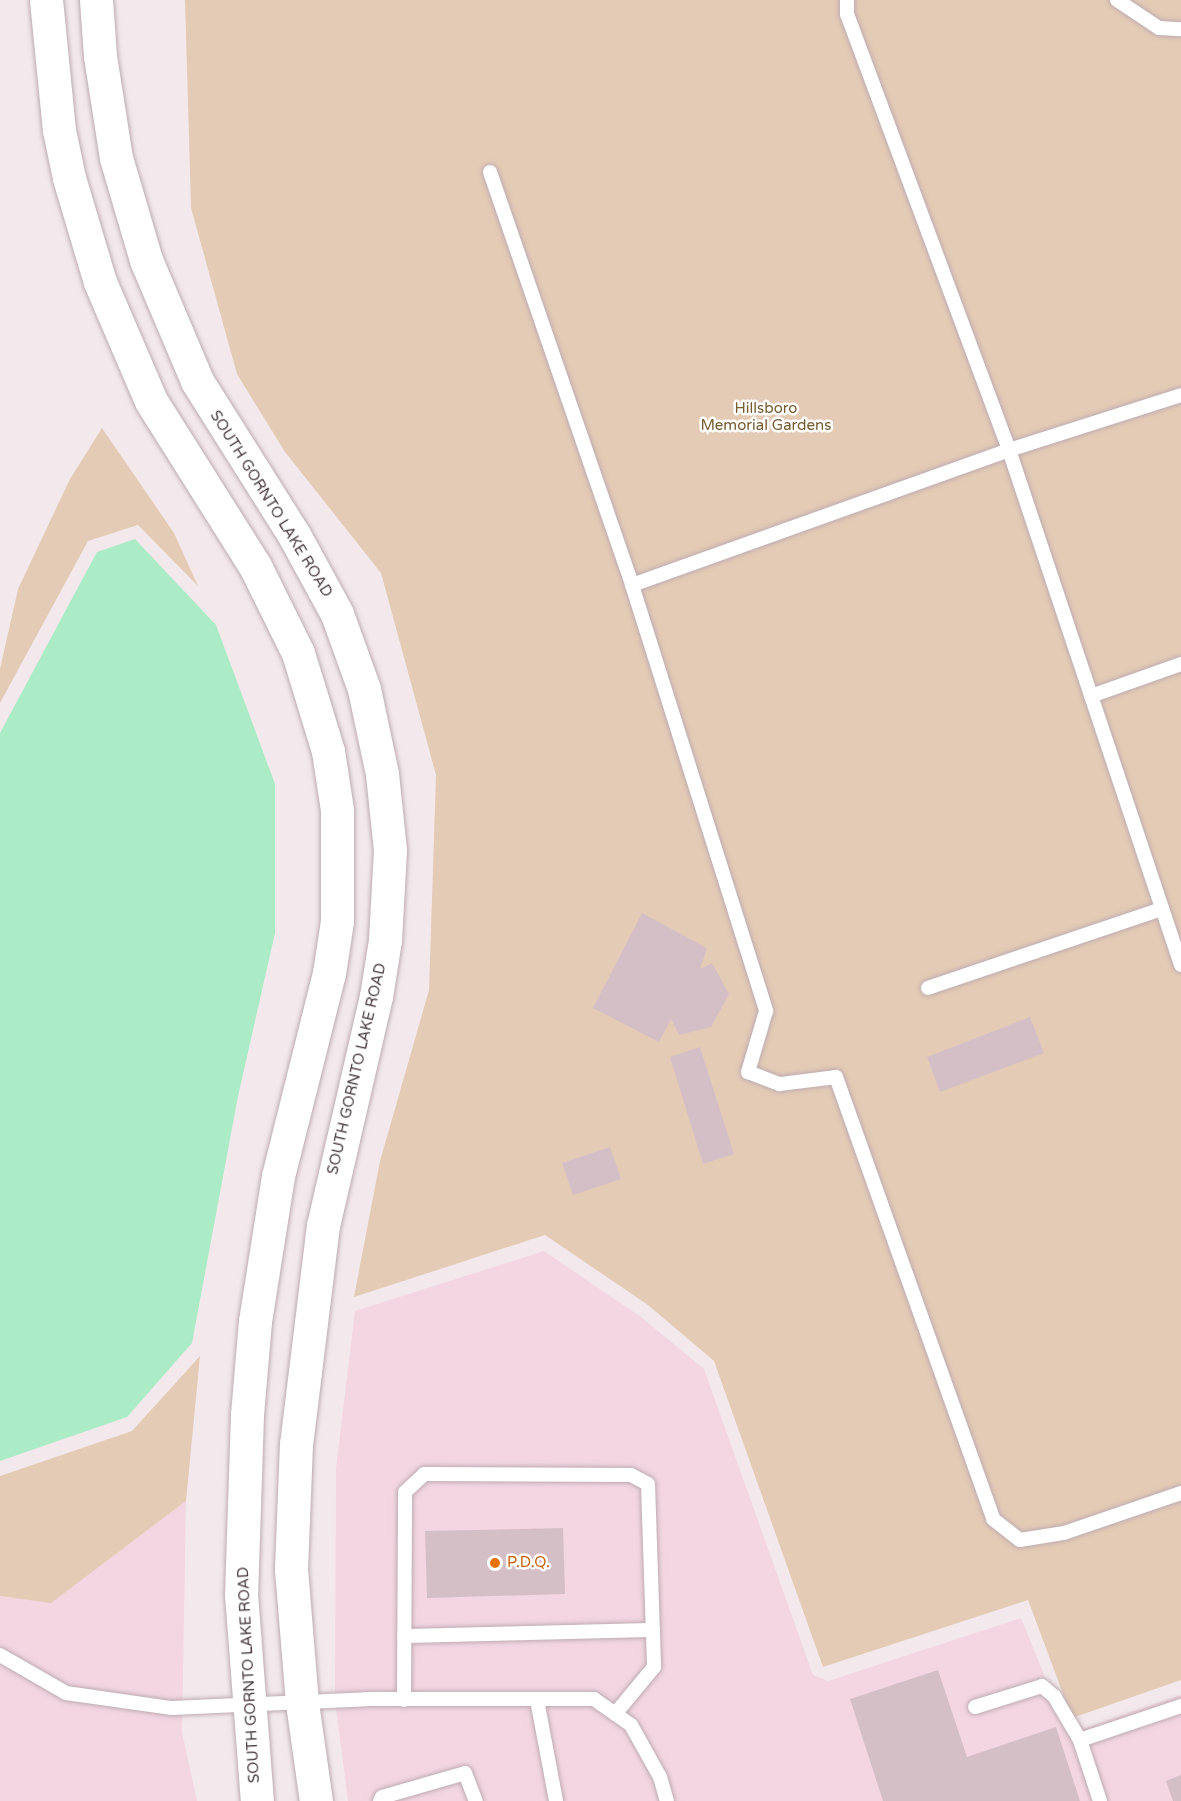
<!DOCTYPE html>
<html>
<head>
<meta charset="utf-8">
<style>
  body { margin:0 }
  #map { position:relative; width:1181px; height:1801px; overflow:hidden; background:#f3e9ec; font-family:"Varela Round",sans-serif }
  div>[style] { position:absolute }
  .commercial>* { inset:0; background:#f3d6e2 }
  .green>* { inset:0; background:#e4cbb5 }
  .water>* { inset:0; background:#abebc6 }
  .building>* { inset:0; background:#d4bfc7 }
  .roads { filter:drop-shadow(0 0 2px #beacb2) drop-shadow(0 0 2px #beacb2) }
  .service>* { height:14px; margin:-7px; padding:0 7px; transform-origin:7px; border-radius:7px; background:#fff }
  .tertiary>* { height:33px; margin:-16.5px; padding:0 16.5px; transform-origin:16.5px; border-radius:16.5px; background:#fff }
  .dots>* { width:16px; height:16px; translate:-50% -50%; box-sizing:border-box; border:3px solid #fff; border-radius:50% }
  span { translate:-50% -50%; white-space:nowrap; text-align:center; line-height:1.15; -webkit-text-stroke:5px #fff; paint-order:stroke }
  .park-label { font-size:15px; color:#745b30 }
  .street-label { font-size:15px; color:#46383d }
  .food-label { font-size:15px; color:#c56008 }
  .left { translate:0 -50%; text-align:left }
</style>
</head>
<body>
<div id="map">
  <div class="commercial">
    <div style="clip-path:polygon(544px 1251px,641px 1317px,704px 1369px,813px 1675px,828px 1681px,1021px 1618px,1066px 1729px,1074px 1732px,1181px 1695px,1181px 1801px,348px 1801px,335px 1700px,336px 1468px,355px 1311px)"></div>
    <div style="clip-path:polygon(186px 1501px,182px 1732px,197px 1801px,0 1801px,0 1596px,51px 1602px)"></div>
  </div>
  <div class="green">
    <div style="clip-path:polygon(185px 0,1181px 0,1181px 1680px,1072px 1718px,1028px 1600px,823px 1667px,714px 1361px,648px 1305px,545px 1235px,354px 1297px,380px 1161px,429px 990px,436px 775px,381px 573px,285px 452px,237px 374px,191px 208px)"></div>
    <div style="clip-path:polygon(102px 428px,174px 533px,198px 586px,138px 525px,88px 541px,0 703px,0 669px,18px 589px,70px 479px)"></div>
    <div style="clip-path:polygon(200px 1356px,186px 1501px,51px 1603px,0 1596px,0 1476px,132px 1431px)"></div>
  </div>
  <div class="water">
    <div style="clip-path:polygon(135px 539px,216px 625px,275px 784px,275px 933px,238px 1096px,192px 1343px,127px 1417px,0 1461px,0 733px,97px 552px)"></div>
  </div>
  <div class="building">
    <div style="clip-path:polygon(642px 913px,707px 948px,700px 969px,712px 963px,729px 994px,711px 1027px,679px 1035px,671px 1019px,659px 1042px,593px 1008px)"></div>
    <div style="clip-path:polygon(1030px 1017px,1044px 1053px,940px 1092px,927px 1057px)"></div>
    <div style="clip-path:polygon(700px 1047px,734px 1154px,703px 1164px,670px 1057px)"></div>
    <div style="clip-path:polygon(610px 1147px,621px 1179px,573px 1195px,562px 1163px)"></div>
    <div style="clip-path:polygon(563px 1528px,565px 1594px,427px 1598px,425px 1531px)"></div>
    <div style="clip-path:polygon(938px 1670px,967px 1757px,1056px 1727px,1080px 1801px,883px 1801px,850px 1699px)"></div>
    <div style="clip-path:polygon(1181px 1775px,1181px 1801px,1173px 1801px,1166px 1781px)"></div>
  </div>
  <div class="roads">
    <div class="service">
      <div style="left:847px;top:0;width:14px;rotate:90deg"></div>
      <div style="left:847px;top:14px;width:465px;rotate:69.6deg"></div>
      <div style="left:1009px;top:450px;width:543px;rotate:71.53deg"></div>
      <div style="left:1117px;top:0;width:50px;rotate:33.7deg"></div>
      <div style="left:1159px;top:28px;width:22px;rotate:3deg"></div>
      <div style="left:490px;top:172px;width:437px;rotate:71deg"></div>
      <div style="left:632px;top:585px;width:447px;rotate:72.5deg"></div>
      <div style="left:766px;top:1011px;width:64px;rotate:106.4deg"></div>
      <div style="left:748px;top:1072px;width:34px;rotate:21deg"></div>
      <div style="left:780px;top:1084px;width:56px;rotate:-7.1deg"></div>
      <div style="left:836px;top:1077px;width:469px;rotate:70.4deg"></div>
      <div style="left:993px;top:1519px;width:34px;rotate:38deg"></div>
      <div style="left:1020px;top:1540px;width:45px;rotate:-9deg"></div>
      <div style="left:1064px;top:1533px;width:124px;rotate:-18.9deg"></div>
      <div style="left:632px;top:585px;width:400px;rotate:-19.7deg"></div>
      <div style="left:1009px;top:450px;width:181px;rotate:-17.7deg"></div>
      <div style="left:1091px;top:696px;width:96px;rotate:-19.6deg"></div>
      <div style="left:928px;top:988px;width:247px;rotate:-18.7deg"></div>
      <div style="left:404px;top:1636px;width:249px;rotate:-1.4deg"></div>
      <div style="left:0;top:1655px;width:76px;rotate:29.9deg"></div>
      <div style="left:66px;top:1693px;width:107px;rotate:8.1deg"></div>
      <div style="left:172px;top:1708px;width:195px;rotate:-2.6deg"></div>
      <div style="left:367px;top:1699px;width:227px"></div>
      <div style="left:594px;top:1699px;width:45px;rotate:35.1deg"></div>
      <div style="left:631px;top:1725px;width:60px;rotate:60.9deg"></div>
      <div style="left:660px;top:1777px;width:25px;rotate:74deg"></div>
      <div style="left:404px;top:1700px;width:208px;rotate:-89.7deg"></div>
      <div style="left:405px;top:1492px;width:26px;rotate:-43deg"></div>
      <div style="left:424px;top:1474px;width:207px;rotate:0.3deg"></div>
      <div style="left:631px;top:1475px;width:19px;rotate:28deg"></div>
      <div style="left:648px;top:1484px;width:183px;rotate:88.1deg"></div>
      <div style="left:654px;top:1667px;width:61px;rotate:129.7deg"></div>
      <div style="left:537px;top:1700px;width:103px;rotate:79.3deg"></div>
      <div style="left:975px;top:1707px;width:70px;rotate:-17.4deg"></div>
      <div style="left:1042px;top:1686px;width:16px;rotate:40deg"></div>
      <div style="left:1054px;top:1696px;width:51px;rotate:59.4deg"></div>
      <div style="left:380px;top:1801px;width:4px;rotate:-63deg"></div>
      <div style="left:382px;top:1797px;width:86px;rotate:-16.1deg"></div>
      <div style="left:465px;top:1773px;width:30px;rotate:69deg"></div>
      <div style="left:1100px;top:1801px;width:64px;rotate:-108.2deg"></div>
      <div style="left:1080px;top:1740px;width:107px;rotate:-18.6deg"></div>
    </div>
    <div class="tertiary">
      <div style="left:46px;top:0;width:131px;rotate:84.3deg"></div>
      <div style="left:59px;top:130px;width:49px;rotate:78.2deg"></div>
      <div style="left:69px;top:178px;width:109px;rotate:73.4deg"></div>
      <div style="left:100px;top:282px;width:129px;rotate:66.8deg"></div>
      <div style="left:151px;top:401px;width:195px;rotate:57.8deg"></div>
      <div style="left:255px;top:566px;width:97px;rotate:63.7deg"></div>
      <div style="left:298px;top:653px;width:102px;rotate:73deg"></div>
      <div style="left:328px;top:751px;width:60px;rotate:81.3deg"></div>
      <div style="left:337px;top:810px;width:111px;rotate:90deg"></div>
      <div style="left:337px;top:921px;width:53px;rotate:98.7deg"></div>
      <div style="left:329px;top:973px;width:209px;rotate:104.1deg"></div>
      <div style="left:278px;top:1176px;width:147px;rotate:99deg"></div>
      <div style="left:255px;top:1321px;width:94px;rotate:94.9deg"></div>
      <div style="left:247px;top:1415px;width:179px;rotate:91.9deg"></div>
      <div style="left:241px;top:1594px;width:208px;rotate:85.6deg"></div>
      <div style="left:96px;top:0;width:56px;rotate:85.9deg"></div>
      <div style="left:100px;top:56px;width:103px;rotate:81.1deg"></div>
      <div style="left:116px;top:158px;width:106px;rotate:73.6deg"></div>
      <div style="left:146px;top:260px;width:131px;rotate:67.1deg"></div>
      <div style="left:197px;top:381px;width:182px;rotate:57.8deg"></div>
      <div style="left:294px;top:535px;width:90px;rotate:61.4deg"></div>
      <div style="left:337px;top:614px;width:80px;rotate:70.2deg"></div>
      <div style="left:364px;top:689px;width:87px;rotate:78deg"></div>
      <div style="left:382px;top:774px;width:76px;rotate:84deg"></div>
      <div style="left:390px;top:850px;width:90px;rotate:93.2deg"></div>
      <div style="left:385px;top:940px;width:57px;rotate:99.1deg"></div>
      <div style="left:376px;top:996px;width:235px;rotate:103deg"></div>
      <div style="left:323px;top:1225px;width:221px;rotate:97deg"></div>
      <div style="left:296px;top:1444px;width:125px;rotate:92.3deg"></div>
      <div style="left:291px;top:1569px;width:134px;rotate:85.3deg"></div>
      <div style="left:302px;top:1703px;width:99px;rotate:81.9deg"></div>
    </div>
  </div>
  <div class="dots">
    <div style="left:495px;top:1563px;background:#e8710a"></div>
  </div>
  <div class="park-label">
    <span style="left:766px;top:417px">Hillsboro<br>Memorial Gardens</span>
  </div>
  <div class="street-label">
    <span style="left:271px;top:504px;rotate:58deg">SOUTH GORNTO LAKE ROAD</span>
    <span style="left:357px;top:1069px;rotate:-77deg">SOUTH GORNTO LAKE ROAD</span>
    <span style="left:249px;top:1675px;rotate:-93deg">SOUTH GORNTO LAKE ROAD</span>
  </div>
  <div class="food-label">
    <span class="left" style="left:507px;top:1563px">P.D.Q.</span>
  </div>
</div>
</body>
</html>
